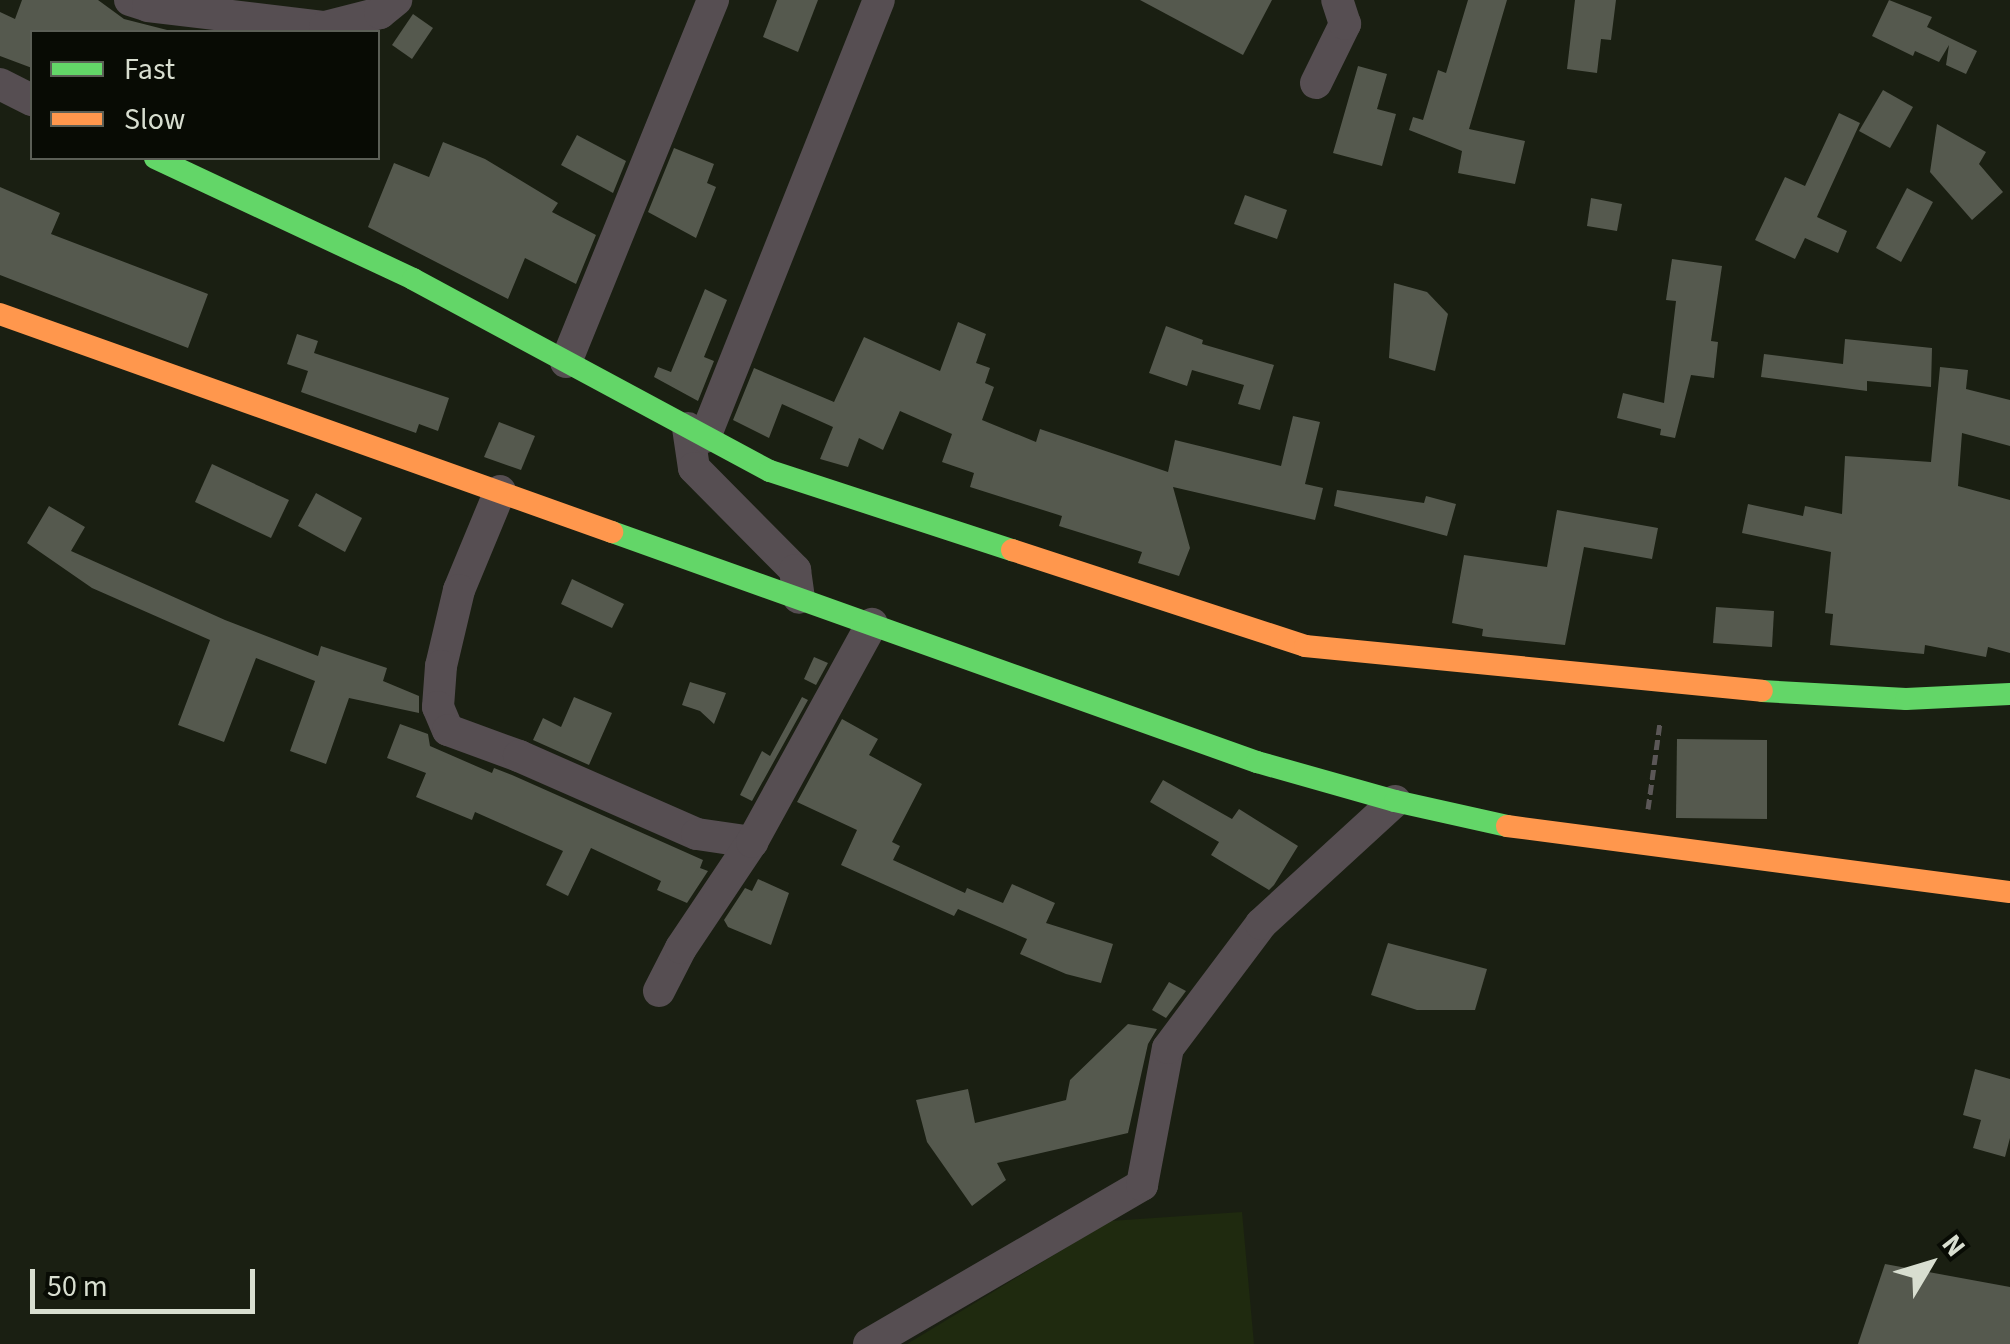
<!DOCTYPE html>
<html>
<head>
<meta charset="utf-8">
<style>
	body { margin:0 }
	#map { position:relative; width:2010px; height:1344px; overflow:hidden; background:#1a1f12; font-family:"Source Sans 3",sans-serif }
	div>[style] { position:absolute }
	[style*='--x'] { left:calc(var(--x)*1px); top:calc(var(--y)*1px); width:calc(var(--w)*1px); rotate:calc(var(--a)*1deg) }
	.built>* { inset:0; background:#1f2a0f }
	.building>* { inset:0; background:#55594e }
	.path>* { height:5px; margin-top:-2.5px; transform-origin:0; background:repeating-linear-gradient(90deg,#5b5757 0 10px,transparent 0 15px) }
	.street>* { height:32px; margin:-16px; padding:0 16px; transform-origin:16px; border-radius:16px; background:#564e52 }
	.fast>* { height:22px; margin:-11px; padding:0 11px; transform-origin:11px; border-radius:11px; background:#63d668 }
	.slow>* { height:22px; margin:-11px; padding:0 11px; transform-origin:11px; border-radius:11px; background:#ff974d }
	span { translate:-50% -50%; white-space:nowrap; text-align:center; line-height:1.15; -webkit-text-stroke:10px #080b04; paint-order:stroke }
	.legend { position:absolute; left:30px; top:30px; width:350px; height:130px; box-sizing:border-box; background:#080b04; border:2px solid #5b5f56; margin:0; padding:12px 18px; list-style:none; font-size:30px; color:#d8ded0 }
	.legend li { display:flex; align-items:center; gap:20px; height:50px }
	.legend b { width:50px; border:2px solid #5b5f56 }
	.north { position:absolute; left:1880px; top:1214px; width:100px; height:100px; -webkit-text-stroke:8px #080b04; paint-order:stroke; rotate:52deg; font-size:28px; font-weight:700; line-height:40px; text-align:center; color:#d8ded0 }
	.north::after { content:''; display:block; margin:auto; width:35px; height:45px; background:#d8ded0; clip-path:polygon(50% 0,100% 100%,50% 72%,0 100%) }
	.scale { position:absolute; left:30px; top:1269px; width:225px; height:45px; box-sizing:border-box; border:5px solid #d8ded0; border-top:0; padding-left:12px; font-size:30px; line-height:35px; white-space:nowrap; color:#d8ded0; -webkit-text-stroke:8px #080b04; paint-order:stroke }
</style>
</head>
<body>
<div id="map">
	<div class="built">
		<div style="clip-path:polygon(1242px 1212px,1254px 1344px,907px 1344px,1110px 1221px)"></div>
	</div>
	<div class="building">
		<div style="clip-path:polygon(22px 0,98px 0,124px 19px,175px 32px,32px 32px,32px 68px,0 56px,0 12px,15px 19px)"></div>
		<div style="clip-path:polygon(777px 0,818px 0,798px 52px,763px 37px)"></div>
		<div style="clip-path:polygon(1140px 0,1272px 0,1243px 55px)"></div>
		<div style="clip-path:polygon(1468px 0,1507px 0,1469px 129px,1525px 141px,1515px 184px,1458px 173px,1462px 151px,1409px 130px,1413px 117px,1423px 120px,1438px 70px,1446px 73px)"></div>
		<div style="clip-path:polygon(1575px 0,1616px 0,1611px 40px,1601px 39px,1597px 73px,1567px 69px)"></div>
		<div style="clip-path:polygon(1889px 0,1932px 17px,1927px 27px,1977px 51px,1966px 74px,1946px 65px,1949px 45px,1939px 62px,1915px 51px,1913px 56px,1872px 36px)"></div>
		<div style="clip-path:polygon(413px 14px,433px 28px,412px 59px,392px 45px)"></div>
		<div style="clip-path:polygon(1358px 66px,1387px 74px,1377px 109px,1396px 114px,1382px 166px,1333px 153px)"></div>
		<div style="clip-path:polygon(1883px 90px,1913px 107px,1890px 148px,1859px 131px)"></div>
		<div style="clip-path:polygon(1839px 113px,1860px 123px,1817px 217px,1847px 231px,1838px 253px,1805px 238px,1795px 259px,1755px 240px,1785px 177px,1805px 186px)"></div>
		<div style="clip-path:polygon(1937px 124px,1986px 152px,1979px 164px,2003px 192px,1972px 220px,1930px 172px)"></div>
		<div style="clip-path:polygon(577px 135px,626px 161px,613px 193px,561px 165px)"></div>
		<div style="clip-path:polygon(443px 142px,485px 159px,558px 203px,552px 212px,596px 235px,576px 284px,525px 258px,508px 299px,368px 227px,394px 163px,429px 177px)"></div>
		<div style="clip-path:polygon(674px 148px,714px 164px,707px 183px,716px 187px,696px 238px,648px 212px)"></div>
		<div style="clip-path:polygon(0 187px,60px 213px,51px 234px,208px 294px,188px 348px,0 275px)"></div>
		<div style="clip-path:polygon(1907px 188px,1933px 202px,1901px 262px,1876px 248px)"></div>
		<div style="clip-path:polygon(1245px 195px,1287px 210px,1277px 239px,1234px 224px)"></div>
		<div style="clip-path:polygon(1591px 198px,1622px 204px,1617px 231px,1587px 226px)"></div>
		<div style="clip-path:polygon(1672px 259px,1722px 266px,1711px 341px,1718px 342px,1714px 378px,1691px 375px,1675px 438px,1660px 435px,1661px 429px,1617px 418px,1623px 393px,1664px 403px,1676px 301px,1666px 300px)"></div>
		<div style="clip-path:polygon(1394px 283px,1427px 292px,1448px 314px,1435px 371px,1389px 358px)"></div>
		<div style="clip-path:polygon(705px 289px,727px 300px,704px 357px,714px 361px,698px 401px,654px 377px,658px 367px,671px 372px)"></div>
		<div style="clip-path:polygon(958px 322px,986px 334px,976px 363px,990px 368px,985px 383px,994px 387px,982px 420px,1036px 442px,1040px 429px,1168px 472px,1175px 440px,1281px 466px,1293px 416px,1320px 422px,1305px 484px,1323px 488px,1315px 520px,1173px 487px,1190px 548px,1179px 576px,1138px 563px,1142px 552px,1059px 526px,1062px 516px,970px 487px,974px 473px,942px 462px,952px 434px,900px 411px,883px 450px,859px 438px,848px 467px,820px 459px,833px 427px,782px 404px,769px 438px,733px 420px,754px 368px,834px 402px,864px 337px,940px 371px)"></div>
		<div style="clip-path:polygon(1166px 326px,1203px 340px,1202px 344px,1274px 365px,1260px 410px,1238px 404px,1244px 385px,1192px 370px,1187px 386px,1149px 373px)"></div>
		<div style="clip-path:polygon(297px 334px,318px 341px,314px 353px,449px 398px,438px 431px,419px 424px,416px 433px,301px 392px,308px 371px,287px 364px)"></div>
		<div style="clip-path:polygon(1845px 339px,1932px 348px,1931px 387px,1867px 381px,1867px 391px,1761px 377px,1764px 354px,1843px 364px)"></div>
		<div style="clip-path:polygon(1940px 367px,1968px 370px,1966px 389px,2010px 400px,2010px 446px,1962px 433px,1958px 486px,2010px 500px,2010px 653px,1988px 647px,1986px 657px,1925px 645px,1924px 654px,1830px 645px,1833px 614px,1825px 613px,1831px 552px,1742px 533px,1748px 504px,1803px 516px,1805px 506px,1842px 514px,1845px 456px,1931px 462px)"></div>
		<div style="clip-path:polygon(499px 422px,535px 436px,521px 470px,484px 457px)"></div>
		<div style="clip-path:polygon(212px 464px,289px 500px,271px 538px,195px 502px)"></div>
		<div style="clip-path:polygon(1337px 490px,1424px 503px,1426px 496px,1456px 504px,1447px 536px,1334px 506px)"></div>
		<div style="clip-path:polygon(316px 493px,362px 518px,345px 552px,298px 526px)"></div>
		<div style="clip-path:polygon(49px 506px,85px 527px,71px 551px,225px 620px,318px 656px,321px 646px,387px 668px,383px 681px,419px 696px,419px 713px,349px 698px,326px 764px,290px 751px,315px 681px,256px 658px,224px 742px,178px 725px,210px 640px,92px 588px,27px 543px)"></div>
		<div style="clip-path:polygon(1557px 510px,1658px 528px,1652px 559px,1584px 547px,1565px 645px,1488px 637px,1482px 636px,1483px 629px,1452px 623px,1464px 555px,1547px 567px)"></div>
		<div style="clip-path:polygon(572px 579px,624px 604px,612px 628px,561px 604px)"></div>
		<div style="clip-path:polygon(1716px 607px,1774px 611px,1772px 647px,1713px 643px)"></div>
		<div style="clip-path:polygon(814px 657px,828px 663px,816px 685px,804px 679px)"></div>
		<div style="clip-path:polygon(690px 682px,726px 693px,714px 724px,700px 711px,682px 705px)"></div>
		<div style="clip-path:polygon(574px 697px,612px 713px,589px 765px,533px 740px,543px 718px,561px 727px)"></div>
		<div style="clip-path:polygon(802px 697px,808px 700px,752px 801px,740px 795px,762px 751px,770px 756px)"></div>
		<div style="clip-path:polygon(842px 719px,878px 739px,869px 755px,922px 784px,892px 842px,900px 846px,893px 860px,965px 893px,967px 888px,1003px 903px,1012px 884px,1055px 903px,1046px 923px,1113px 944px,1101px 983px,1066px 974px,1020px 954px,1027px 939px,958px 909px,954px 916px,841px 865px,857px 830px,797px 802px)"></div>
		<div style="clip-path:polygon(400px 724px,428px 734px,430px 746px,492px 773px,494px 768px,512px 775px,703px 860px,700px 868px,708px 871px,687px 903px,657px 890px,661px 881px,591px 848px,568px 896px,546px 885px,563px 851px,475px 812px,472px 820px,416px 797px,426px 773px,387px 758px)"></div>
		<div style="clip-path:polygon(1677px 739px,1767px 740px,1767px 819px,1676px 818px)"></div>
		<div style="clip-path:polygon(1163px 780px,1232px 819px,1239px 809px,1298px 846px,1274px 885px,1269px 890px,1211px 855px,1219px 842px,1150px 802px)"></div>
		<div style="clip-path:polygon(758px 879px,789px 893px,771px 945px,728px 927px,724px 920px,745px 888px,752px 891px)"></div>
		<div style="clip-path:polygon(1388px 943px,1487px 969px,1475px 1010px,1417px 1010px,1371px 995px)"></div>
		<div style="clip-path:polygon(1169px 982px,1186px 991px,1166px 1018px,1152px 1010px)"></div>
		<div style="clip-path:polygon(1128px 1024px,1157px 1029px,1148px 1044px,1128px 1133px,997px 1163px,1006px 1180px,972px 1206px,927px 1142px,916px 1100px,968px 1089px,975px 1123px,1066px 1100px,1070px 1080px)"></div>
		<div style="clip-path:polygon(1975px 1069px,2010px 1079px,2010px 1138px,2005px 1157px,1973px 1148px,1981px 1120px,1963px 1115px)"></div>
		<div style="clip-path:polygon(1885px 1264px,2010px 1287px,2010px 1344px,1858px 1344px)"></div>
	</div>
	<div class="path">
		<div style="--x:1648;--y:809;--w:88;--a:-82.1"></div>
	</div>
	<div class="street">
		<div style="--x:130;--y:0;--w:19;--a:18"></div>
		<div style="--x:148;--y:6;--w:178;--a:6.8"></div>
		<div style="--x:325;--y:27;--w:57;--a:-14.3"></div>
		<div style="--x:380;--y:13;--w:21;--a:-39"></div>
		<div style="--x:1316;--y:83;--w:66;--a:-63.8"></div>
		<div style="--x:1345;--y:24;--w:25;--a:-108"></div>
		<div style="--x:0;--y:84;--w:36;--a:27"></div>
		<div style="--x:566;--y:362;--w:391;--a:-67.9"></div>
		<div style="--x:688;--y:428;--w:40;--a:81.5"></div>
		<div style="--x:694;--y:468;--w:144;--a:45.3"></div>
		<div style="--x:795;--y:570;--w:28;--a:82"></div>
		<div style="--x:705;--y:437;--w:470;--a:-68.3"></div>
		<div style="--x:500;--y:491;--w:107;--a:112.5"></div>
		<div style="--x:459;--y:590;--w:78;--a:103.3"></div>
		<div style="--x:441;--y:666;--w:41;--a:94.2"></div>
		<div style="--x:438;--y:707;--w:25;--a:67"></div>
		<div style="--x:448;--y:730;--w:76;--a:20.1"></div>
		<div style="--x:519;--y:756;--w:194;--a:23.7"></div>
		<div style="--x:697;--y:834;--w:56;--a:8.3"></div>
		<div style="--x:659;--y:991;--w:48;--a:-62.9"></div>
		<div style="--x:681;--y:948;--w:128;--a:-56.2"></div>
		<div style="--x:752;--y:842;--w:249;--a:-61.2"></div>
		<div style="--x:869;--y:1344;--w:316;--a:-30.2"></div>
		<div style="--x:1142;--y:1185;--w:139;--a:-79.3"></div>
		<div style="--x:1168;--y:1048;--w:155;--a:-53.1"></div>
		<div style="--x:1261;--y:924;--w:182;--a:-42.5"></div>
	</div>
	<div class="fast">
		<div style="--x:155;--y:158;--w:285;--a:25.1"></div>
		<div style="--x:413;--y:279;--w:405;--a:28.3"></div>
		<div style="--x:770;--y:471;--w:255;--a:18.1"></div>
		<div style="--x:612;--y:532;--w:685;--a:19.63"></div>
		<div style="--x:1257;--y:762;--w:143;--a:15.8"></div>
		<div style="--x:1395;--y:801;--w:115;--a:12.6"></div>
		<div style="--x:1762;--y:691;--w:144;--a:3.2"></div>
		<div style="--x:1906;--y:699;--w:104;--a:-2.8"></div>
	</div>
	<div class="slow">
		<div style="--x:0;--y:314;--w:650;--a:19.61"></div>
		<div style="--x:1012;--y:550;--w:308;--a:18.1"></div>
		<div style="--x:1305;--y:646;--w:459;--a:5.6"></div>
		<div style="--x:1507;--y:826;--w:507;--a:7.48"></div>
	</div>
	<ul class="legend">
	<li><b style="height:12px;background:#63d668"></b>Fast</li>
	<li><b style="height:12px;background:#ff974d"></b>Slow</li>
	</ul>
	<div class="north">N</div>
	<div class="scale">50 m</div>
</div>
</body>
</html>
